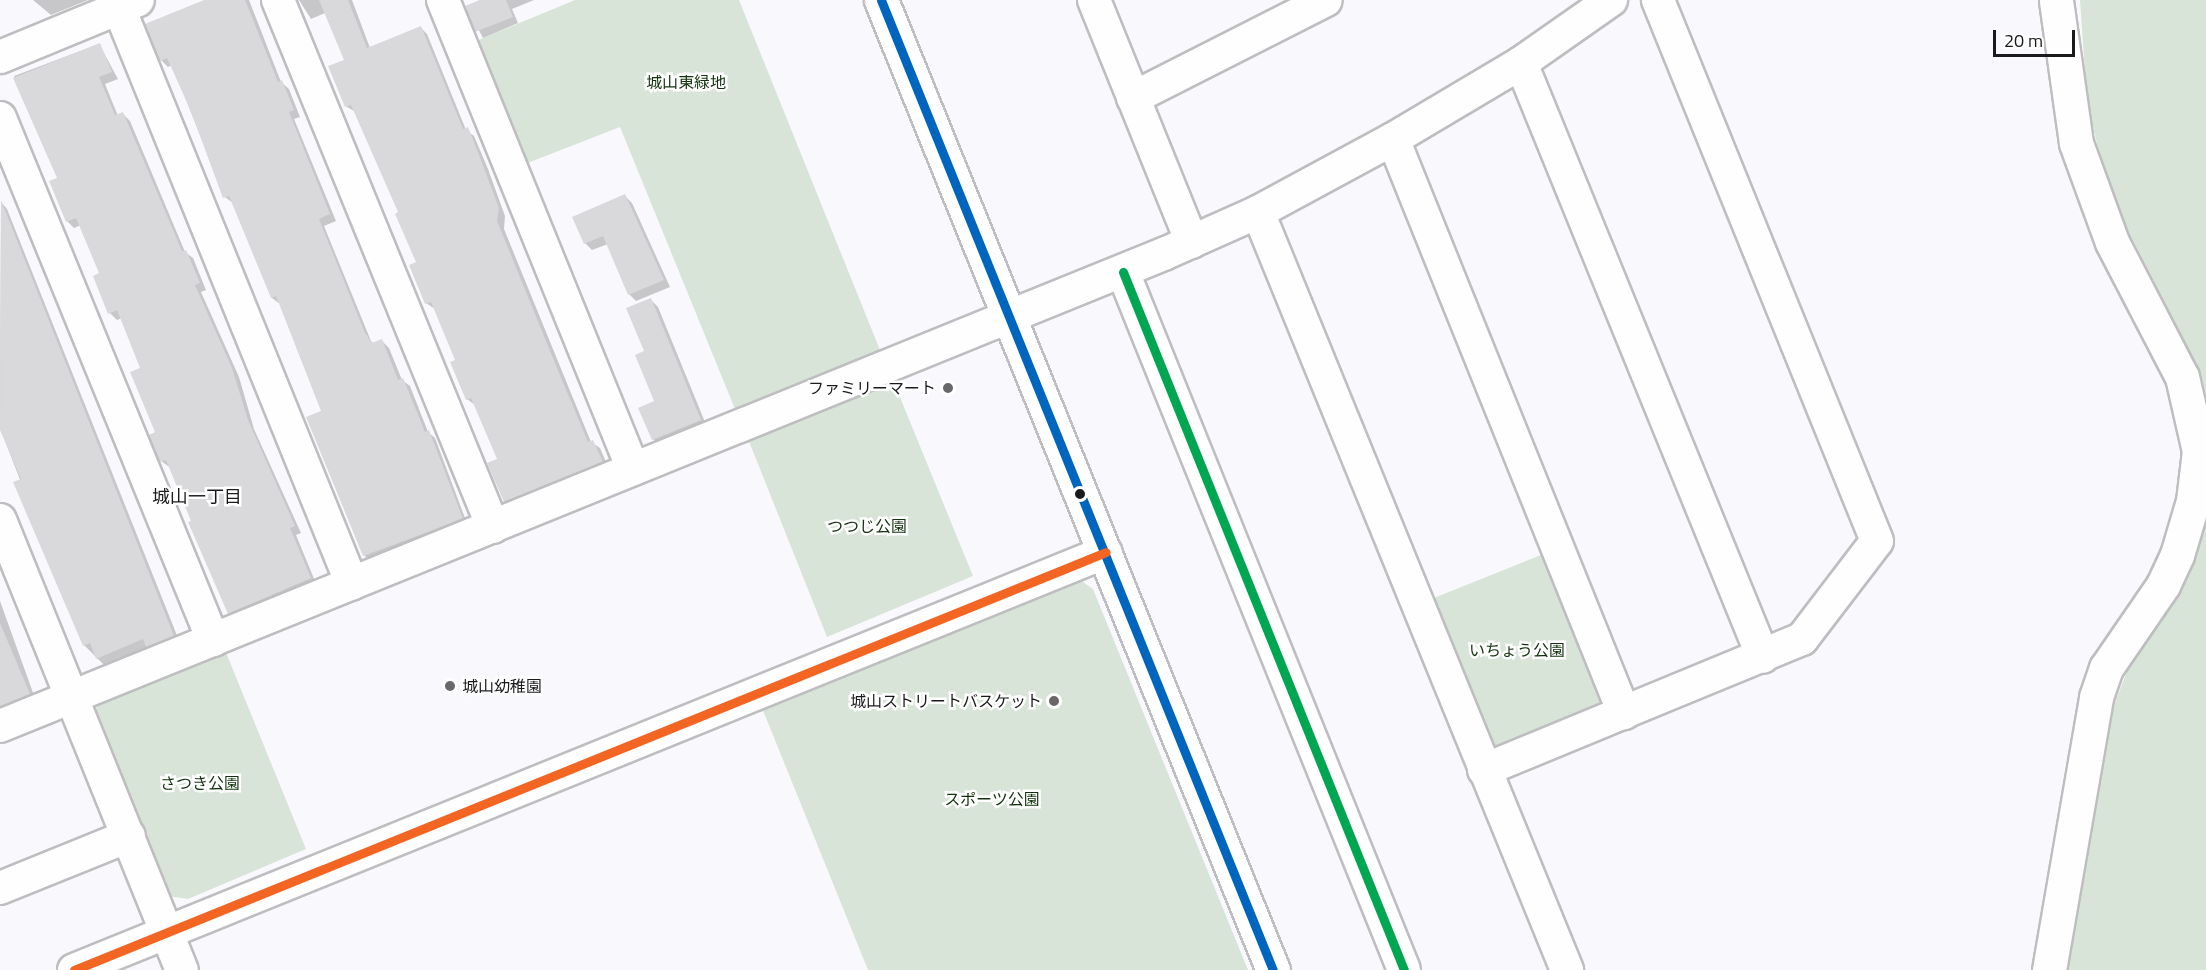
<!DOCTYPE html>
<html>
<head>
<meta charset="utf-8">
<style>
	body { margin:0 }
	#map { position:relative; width:2206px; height:970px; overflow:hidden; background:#f9f9fd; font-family:"Titillium Web","Noto Sans JP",sans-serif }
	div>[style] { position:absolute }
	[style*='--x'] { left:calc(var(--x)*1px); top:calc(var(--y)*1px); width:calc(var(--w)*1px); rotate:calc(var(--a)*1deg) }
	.green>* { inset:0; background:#d9e4d9 }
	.shadow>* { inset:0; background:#0003 }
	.building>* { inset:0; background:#d9d9dc }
	.roads { filter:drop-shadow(2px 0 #bebec1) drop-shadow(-2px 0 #bebec1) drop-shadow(0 2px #bebec1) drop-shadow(0 -2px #bebec1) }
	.street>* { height:32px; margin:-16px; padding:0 16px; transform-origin:16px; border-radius:16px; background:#fefeff }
	.secondary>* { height:33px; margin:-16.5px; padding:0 16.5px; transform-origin:16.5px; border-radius:16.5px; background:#fefeff }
	.bus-1>* { height:9px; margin:-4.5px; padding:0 4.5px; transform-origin:4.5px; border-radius:4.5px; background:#0065bd }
	.bus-2>* { height:9px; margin:-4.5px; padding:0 4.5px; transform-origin:4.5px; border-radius:4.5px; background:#00a651 }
	.bus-3>* { height:9px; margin:-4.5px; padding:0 4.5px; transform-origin:4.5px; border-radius:4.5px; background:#f26522 }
	.dots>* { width:16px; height:16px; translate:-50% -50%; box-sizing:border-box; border:3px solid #fff; border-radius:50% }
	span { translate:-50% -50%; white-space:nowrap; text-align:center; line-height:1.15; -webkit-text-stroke:5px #fff; paint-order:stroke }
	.park-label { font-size:16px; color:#12320d }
	.poi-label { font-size:16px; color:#1a1a1d }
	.right { translate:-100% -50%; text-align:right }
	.left { translate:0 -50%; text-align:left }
	.neighbourhood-label { font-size:18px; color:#1a1a1d }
	.scale { position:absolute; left:1993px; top:30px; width:82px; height:27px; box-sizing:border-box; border:3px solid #1a1a1d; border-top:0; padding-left:8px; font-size:18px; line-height:21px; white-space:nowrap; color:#1a1a1d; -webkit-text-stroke:4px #fff; paint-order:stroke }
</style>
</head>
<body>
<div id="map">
	<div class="green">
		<div style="clip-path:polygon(575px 0,739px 0,882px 355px,737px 414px,620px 127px,525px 164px,476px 41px)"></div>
		<div style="clip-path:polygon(2080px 0,2206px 0,2206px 394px,2200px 371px,2108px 191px,2087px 101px)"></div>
		<div style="clip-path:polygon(893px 380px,973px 576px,827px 637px,748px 439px)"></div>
		<div style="clip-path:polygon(2206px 519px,2206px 970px,2064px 970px,2111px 713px,2136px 648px,2178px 588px)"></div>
		<div style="clip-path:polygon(1546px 553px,1605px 699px,1602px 705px,1496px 750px,1429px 600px)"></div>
		<div style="clip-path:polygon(1077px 578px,1093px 589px,1248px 970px,868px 970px,762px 708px)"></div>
		<div style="clip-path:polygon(225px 650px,306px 849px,188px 899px,168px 896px,95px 716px,97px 705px)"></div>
	</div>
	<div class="shadow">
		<div style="clip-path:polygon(33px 0,88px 0,51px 15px)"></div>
		<div style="clip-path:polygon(207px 0,249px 0,281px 82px,289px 89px,300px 117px,294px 119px,336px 221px,324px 226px,371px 341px,374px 344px,382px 341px,389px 348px,402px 380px,410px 386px,428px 432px,435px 438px,468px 526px,371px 562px,364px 555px,323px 412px,280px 304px,272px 298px,233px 203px,225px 197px,172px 65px,168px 67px,161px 60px)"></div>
		<div style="clip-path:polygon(299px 0,352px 0,370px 48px,421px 28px,427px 34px,466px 130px,474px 136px,488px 169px,505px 216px,504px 229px,564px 376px,591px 442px,600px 448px,609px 469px,512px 508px,505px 501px,499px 460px,475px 405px,467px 399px,457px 361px,435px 309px,426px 303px,418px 263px,400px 213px,356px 112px,347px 107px,330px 67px,346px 61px,325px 13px,311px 19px)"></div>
		<div style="clip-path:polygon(480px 0,534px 0,512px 9px,518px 23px,483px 38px,467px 7px)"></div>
		<div style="clip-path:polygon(99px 44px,118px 79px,105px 84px,118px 116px,123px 114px,130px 121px,185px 252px,193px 258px,206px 290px,201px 292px,239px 377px,254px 429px,301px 533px,296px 535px,317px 586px,236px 621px,229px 613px,171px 468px,161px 461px,142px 369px,122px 318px,117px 320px,110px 313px,101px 274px,81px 225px,74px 228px,67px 221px,59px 179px,14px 76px)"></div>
		<div style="clip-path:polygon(625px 196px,632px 203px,670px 287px,636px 301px,629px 294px,608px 244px,592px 250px,585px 243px)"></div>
		<div style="clip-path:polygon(1px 202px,7px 209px,180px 643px,154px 653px,147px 647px,104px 665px,84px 645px,0 428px)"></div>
		<div style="clip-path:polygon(651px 300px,658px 307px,707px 427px,660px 446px,653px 439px,656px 402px,646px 352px)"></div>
		<div style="clip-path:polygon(0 601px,36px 701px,0 716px)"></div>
	</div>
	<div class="building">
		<div style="clip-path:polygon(204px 0,245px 0,278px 82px,282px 80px,294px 110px,289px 112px,330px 214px,319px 219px,365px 333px,372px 343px,382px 339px,398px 380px,403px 378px,425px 432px,429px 430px,463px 519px,363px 556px,306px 417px,321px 411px,276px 296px,271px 298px,229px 196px,223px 198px,190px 109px,167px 58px,160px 61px,145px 24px)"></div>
		<div style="clip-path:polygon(319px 0,348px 0,367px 48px,421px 26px,463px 129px,468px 127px,481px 160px,499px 208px,497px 221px,557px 368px,588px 442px,593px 440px,603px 462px,504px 502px,487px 463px,497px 459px,471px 398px,466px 400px,450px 362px,455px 360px,431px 302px,425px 304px,409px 265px,416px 262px,395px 214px,398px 212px,351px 105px,345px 107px,328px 66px,344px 60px)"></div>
		<div style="clip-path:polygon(480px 0,506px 0,513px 17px,475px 32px,465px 6px)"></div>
		<div style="clip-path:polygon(100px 43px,112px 72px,99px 77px,115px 115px,123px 112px,182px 251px,186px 250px,200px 283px,195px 285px,232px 368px,248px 420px,295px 526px,290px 528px,311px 578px,228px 614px,188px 522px,191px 521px,166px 460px,160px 462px,149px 435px,155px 432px,130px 372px,140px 368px,117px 310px,108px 314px,93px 276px,99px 273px,76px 218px,66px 222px,49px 181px,57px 178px,13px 78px)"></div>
		<div style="clip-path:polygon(625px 194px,664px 280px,628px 295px,603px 236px,584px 244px,572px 217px)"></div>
		<div style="clip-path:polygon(1px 200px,174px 636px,146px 647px,143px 639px,96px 659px,90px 643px,83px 646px,13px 482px,21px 479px,0 430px)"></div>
		<div style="clip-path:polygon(651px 298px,701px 420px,652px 440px,638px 408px,654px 401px,635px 355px,644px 351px,626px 308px)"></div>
		<div style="clip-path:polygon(0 623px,30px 694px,0 707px)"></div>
	</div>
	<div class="roads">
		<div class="street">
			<div style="--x:278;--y:0;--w:569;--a:67.81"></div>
			<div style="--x:443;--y:0;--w:506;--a:67.95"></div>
			<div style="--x:1094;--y:0;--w:261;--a:68"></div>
			<div style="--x:119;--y:8;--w:621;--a:67.98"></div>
			<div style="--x:0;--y:57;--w:149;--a:-22.4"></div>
			<div style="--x:1521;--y:63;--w:641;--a:67.83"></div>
			<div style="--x:1133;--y:98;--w:216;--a:-26.9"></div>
			<div style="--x:0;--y:118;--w:564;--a:67.8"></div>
			<div style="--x:1393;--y:139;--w:619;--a:68.08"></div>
			<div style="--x:1258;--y:212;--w:819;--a:67.82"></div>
			<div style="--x:1123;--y:272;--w:752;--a:68.07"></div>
			<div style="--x:0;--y:520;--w:485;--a:68"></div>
			<div style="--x:0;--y:726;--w:1258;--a:-22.08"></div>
			<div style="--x:1166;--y:253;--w:101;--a:-24"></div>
			<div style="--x:1258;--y:212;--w:153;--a:-28.4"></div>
			<div style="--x:1393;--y:139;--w:149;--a:-30.7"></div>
			<div style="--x:1521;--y:63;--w:110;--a:-35"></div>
			<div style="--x:1484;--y:770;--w:344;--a:-22.4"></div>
			<div style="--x:1802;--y:639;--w:123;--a:-52.6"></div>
			<div style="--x:1877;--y:541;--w:584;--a:-112.04"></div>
			<div style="--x:0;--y:888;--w:139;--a:-22"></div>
			<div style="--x:74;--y:970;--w:1113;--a:-22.05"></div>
		</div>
		<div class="secondary">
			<div style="--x:881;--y:0;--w:1046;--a:68"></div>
			<div style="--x:2049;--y:970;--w:277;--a:-80.2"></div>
			<div style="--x:2096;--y:697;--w:31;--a:-71"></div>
			<div style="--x:2106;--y:668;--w:101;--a:-55.5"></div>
			<div style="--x:2163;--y:585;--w:33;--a:-65"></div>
			<div style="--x:2177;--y:555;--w:56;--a:-73.5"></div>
			<div style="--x:2193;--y:501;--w:50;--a:-83.2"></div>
			<div style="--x:2199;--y:451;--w:76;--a:-102.9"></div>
			<div style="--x:2182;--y:377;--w:152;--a:-117.4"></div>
			<div style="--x:2112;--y:242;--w:105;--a:-110"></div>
			<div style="--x:2076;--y:143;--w:144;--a:-98"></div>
		</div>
	</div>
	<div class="bus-1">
		<div style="--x:881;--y:0;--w:1046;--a:68"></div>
	</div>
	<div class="bus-2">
		<div style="--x:1123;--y:272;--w:752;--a:68.07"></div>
	</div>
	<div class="bus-3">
		<div style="--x:74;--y:970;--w:1113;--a:-22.05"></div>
	</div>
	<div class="dots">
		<div style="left:948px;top:388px;background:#68686b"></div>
		<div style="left:1080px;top:494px;background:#1a1a1d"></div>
		<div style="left:450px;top:686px;background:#68686b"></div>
		<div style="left:1054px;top:701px;background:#68686b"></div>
	</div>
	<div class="park-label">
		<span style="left:686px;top:82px">城山東緑地</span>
		<span style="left:867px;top:526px">つつじ公園</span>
		<span style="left:1517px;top:650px">いちょう公園</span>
		<span style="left:200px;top:783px">さつき公園</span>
		<span style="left:992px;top:799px">スポーツ公園</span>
	</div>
	<div class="poi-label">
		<span class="right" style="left:936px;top:388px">ファミリーマート</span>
		<span class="left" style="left:462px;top:686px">城山幼稚園</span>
		<span class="right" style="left:1042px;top:701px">城山ストリートバスケット</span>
	</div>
	<div class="neighbourhood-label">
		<span style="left:197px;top:497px">城山一丁目</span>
	</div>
	<div class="scale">20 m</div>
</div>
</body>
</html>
